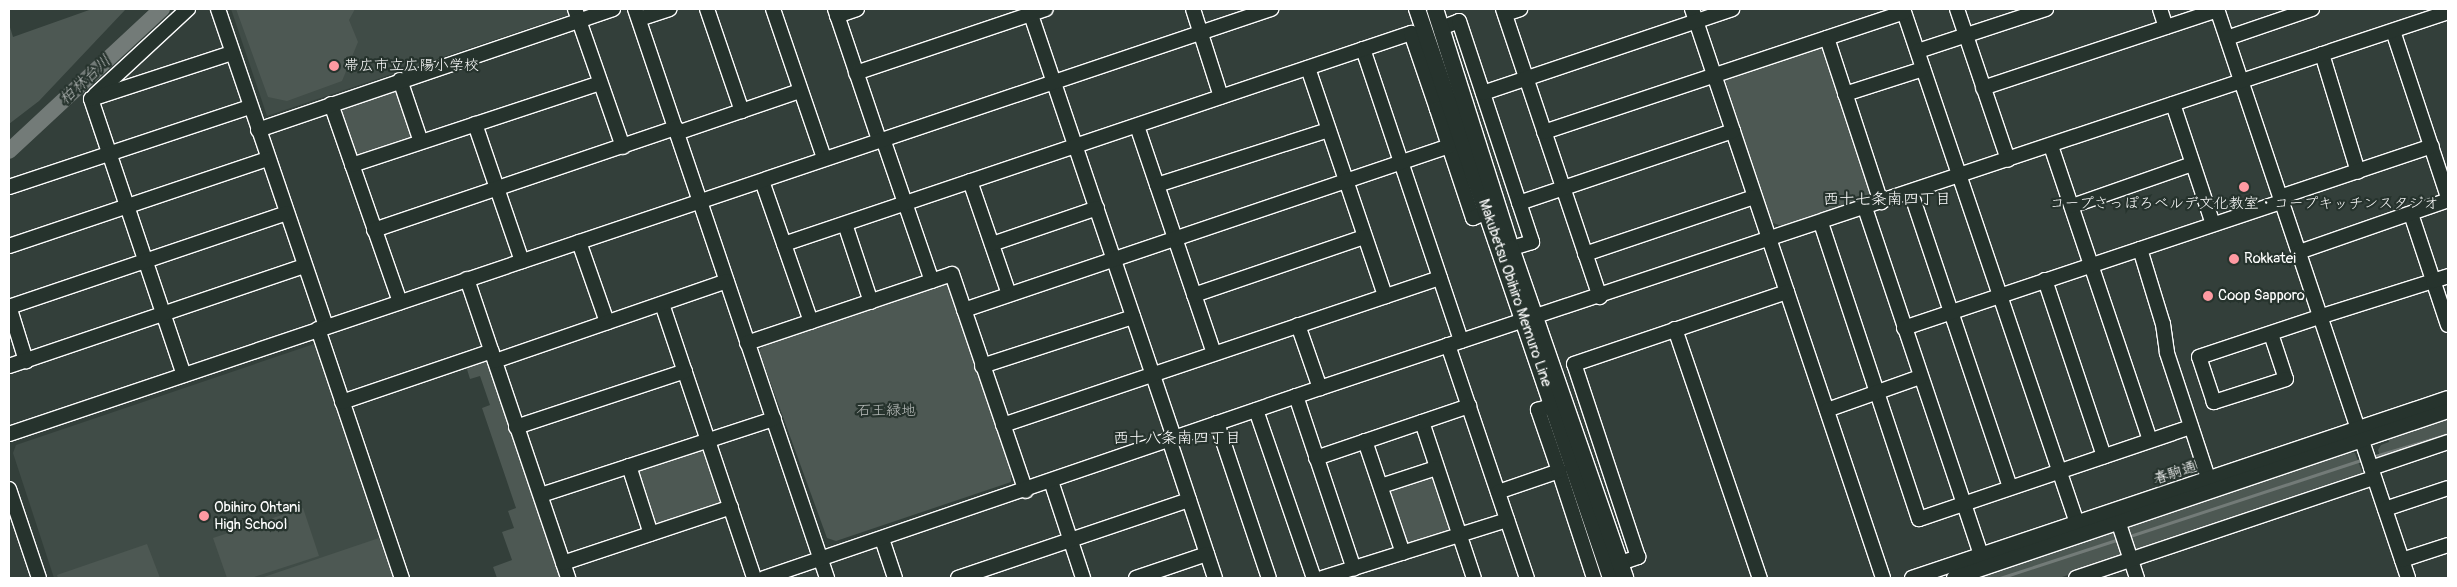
<!DOCTYPE html>
<html>
<head>
<meta charset="utf-8">
<style>
	body { margin:0 }
	#map { position:relative; width:2457px; height:587px; overflow:hidden; background:#333f3a; font-family:Pangolin,"Klee One",sans-serif }
	div>[style] { position:absolute }
	[style*='--x'] { left:calc(var(--x)*1px); top:calc(var(--y)*1px); width:calc(var(--w)*1px); rotate:calc(var(--a)*1deg) }
	.built>* { inset:0; background:#404c47 }
	.green>* { inset:0; background:#4d5853 }
	.stream>* { height:2.5px; margin:-1.25px; padding:0 1.25px; transform-origin:1.25px; border-radius:1.25px; background:#737b78 }
	.river>* { height:16px; margin:-8px; padding:0 8px; transform-origin:8px; border-radius:8px; background:#737b78 }
	.roads { filter:drop-shadow(1px 0 #fff) drop-shadow(-1px 0 #fff) drop-shadow(0 1px #fff) drop-shadow(0 -1px #fff) }
	.minor>* { height:14px; margin:-7px; padding:0 7px; transform-origin:7px; border-radius:7px; background:#26332d }
	.major>* { height:16px; margin:-8px; padding:0 8px; transform-origin:8px; border-radius:8px; background:#26332d }
	.dots>* { width:14px; height:14px; translate:-50% -50%; box-sizing:border-box; border:2px solid #26332d; border-radius:50% }
	span { translate:-50% -50%; white-space:nowrap; text-align:center; line-height:1.15; -webkit-text-stroke:4.5px #26332d; paint-order:stroke }
	.poi-label { font-size:15px; color:#fff }
	.left { translate:0 -50%; text-align:left }
	.street-label { font-size:15px; color:#fff }
	.park-label { font-size:15px; color:#b8bcba }
	.water-label { font-size:16px; color:#b9bdbc; font-style:italic }
	.neighbourhood-label { font-size:16px; color:#fff }
	.frame { position:absolute; inset:0; border:10px solid #fff; pointer-events:none }
</style>
</head>
<body>
<div id="map">
	<div class="built">
		<div style="clip-path:polygon(231px 9px,566px 9px,568px 15px,267px 116px)"></div>
		<div style="clip-path:polygon(317px 343px,397px 578px,54px 578px,13px 453px,16px 445px)"></div>
	</div>
	<div class="green">
		<div style="clip-path:polygon(92px 9px,125px 10px,39px 101px,9px 124px,9px 24px,13px 37px)"></div>
		<div style="clip-path:polygon(236px 9px,355px 9px,349px 20px,358px 42px,342px 81px,287px 101px,268px 97px)"></div>
		<div style="clip-path:polygon(1823px 45px,1871px 189px,1869px 198px,1784px 227px,1771px 222px,1724px 77px)"></div>
		<div style="clip-path:polygon(389px 90px,398px 93px,411px 133px,409px 142px,364px 157px,355px 154px,341px 114px,344px 106px)"></div>
		<div style="clip-path:polygon(941px 282px,951px 285px,1011px 474px,1011px 482px,836px 541px,827px 538px,759px 351px,766px 342px)"></div>
		<div style="clip-path:polygon(489px 359px,563px 578px,497px 578px,493px 567px,512px 560px,502px 532px,514px 528px,508px 511px,516px 508px,482px 408px,490px 405px,480px 376px,470px 379px,466px 366px)"></div>
		<div style="clip-path:polygon(2448px 417px,2448px 437px,2381px 460px,2378px 450px,2381px 445px,2389px 442px,2388px 437px)"></div>
		<div style="clip-path:polygon(700px 447px,706px 449px,724px 500px,721px 506px,658px 528px,652px 525px,634px 470px)"></div>
		<div style="clip-path:polygon(2350px 452px,2355px 453px,2363px 474px,2361px 478px,2059px 578px,1971px 578px)"></div>
		<div style="clip-path:polygon(1427px 476px,1435px 478px,1452px 528px,1450px 533px,1413px 545px,1405px 541px,1389px 496px,1393px 488px)"></div>
		<div style="clip-path:polygon(303px 508px,319px 556px,251px 578px,227px 578px,213px 538px)"></div>
		<div style="clip-path:polygon(379px 538px,393px 578px,261px 578px)"></div>
		<div style="clip-path:polygon(147px 544px,160px 578px,58px 578px,57px 575px)"></div>
	</div>
	<div class="stream">
		<div style="--x:2372;--y:457;--w:79;--a:-16.8"></div>
		<div style="--x:2127;--y:537;--w:250;--a:-18.2"></div>
		<div style="--x:2000;--y:578;--w:125;--a:-18.1"></div>
	</div>
	<div class="river">
		<div style="--x:9;--y:151;--w:209;--a:-42.9"></div>
	</div>
	<div class="roads">
		<div class="minor">
			<div style="--x:218;--y:9;--w:335;--a:71.2"></div>
			<div style="--x:575;--y:9;--w:146;--a:70.8"></div>
			<div style="--x:635;--y:9;--w:601;--a:71.35"></div>
			<div style="--x:707;--y:9;--w:108;--a:71.1"></div>
			<div style="--x:773;--y:9;--w:157;--a:71.1"></div>
			<div style="--x:835;--y:9;--w:138;--a:71.4"></div>
			<div style="--x:1029;--y:9;--w:453;--a:71.3"></div>
			<div style="--x:1193;--y:9;--w:92;--a:72.3"></div>
			<div style="--x:1503;--y:9;--w:304;--a:71.4"></div>
			<div style="--x:1692;--y:9;--w:600;--a:71.44"></div>
			<div style="--x:1903;--y:9;--w:555;--a:71.3"></div>
			<div style="--x:1957;--y:9;--w:159;--a:71.3"></div>
			<div style="--x:2160;--y:9;--w:19;--a:72"></div>
			<div style="--x:2217;--y:9;--w:600;--a:71.44"></div>
			<div style="--x:1505;--y:14;--w:16;--a:-18"></div>
			<div style="--x:837;--y:16;--w:21;--a:-19"></div>
			<div style="--x:639;--y:19;--w:32;--a:-18"></div>
			<div style="--x:1441;--y:28;--w:19;--a:-21"></div>
			<div style="--x:1459;--y:21;--w:233;--a:71.7"></div>
			<div style="--x:1532;--y:242;--w:30;--a:163"></div>
			<div style="--x:2393;--y:31;--w:175;--a:71.7"></div>
			<div style="--x:1827;--y:38;--w:173;--a:71.8"></div>
			<div style="--x:2227;--y:38;--w:90;--a:-18.8"></div>
			<div style="--x:1363;--y:49;--w:308;--a:71.4"></div>
			<div style="--x:1918;--y:51;--w:135;--a:-18.2"></div>
			<div style="--x:2322;--y:54;--w:123;--a:73"></div>
			<div style="--x:1308;--y:68;--w:241;--a:71.3"></div>
			<div style="--x:856;--y:73;--w:200;--a:-18.6"></div>
			<div style="--x:400;--y:80;--w:65;--a:71.3"></div>
			<div style="--x:1983;--y:88;--w:247;--a:-18.4"></div>
			<div style="--x:1483;--y:93;--w:263;--a:-18.6"></div>
			<div style="--x:1845;--y:94;--w:82;--a:-17.8"></div>
			<div style="--x:95;--y:95;--w:127;--a:-42.8"></div>
			<div style="--x:91;--y:99;--w:291;--a:71.4"></div>
			<div style="--x:91;--y:99;--w:148;--a:-18.1"></div>
			<div style="--x:331;--y:104;--w:210;--a:70.8"></div>
			<div style="--x:2173;--y:104;--w:126;--a:71.6"></div>
			<div style="--x:475;--y:124;--w:145;--a:71.1"></div>
			<div style="--x:1137;--y:126;--w:240;--a:71.3"></div>
			<div style="--x:258;--y:130;--w:375;--a:-18.8"></div>
			<div style="--x:1544;--y:132;--w:379;--a:-18.4"></div>
			<div style="--x:677;--y:133;--w:130;--a:-18.9"></div>
			<div style="--x:883;--y:139;--w:150;--a:71"></div>
			<div style="--x:1449;--y:146;--w:76;--a:71.6"></div>
			<div style="--x:1473;--y:218;--w:15;--a:-23"></div>
			<div style="--x:2051;--y:146;--w:310;--a:71.4"></div>
			<div style="--x:352;--y:165;--w:261;--a:-18.3"></div>
			<div style="--x:762;--y:181;--w:149;--a:70.8"></div>
			<div style="--x:970;--y:181;--w:120;--a:71"></div>
			<div style="--x:1157;--y:185;--w:180;--a:-17.8"></div>
			<div style="--x:9;--y:187;--w:254;--a:-18.4"></div>
			<div style="--x:1911;--y:193;--w:310;--a:71.4"></div>
			<div style="--x:2280;--y:197;--w:160;--a:-18.5"></div>
			<div style="--x:1519;--y:203;--w:226;--a:-18.6"></div>
			<div style="--x:2072;--y:206;--w:127;--a:-19.3"></div>
			<div style="--x:1865;--y:208;--w:374;--a:71.5"></div>
			<div style="--x:2411;--y:214;--w:117;--a:71.6"></div>
			<div style="--x:1821;--y:223;--w:312;--a:71.7"></div>
			<div style="--x:1919;--y:519;--w:287;--a:-18.7"></div>
			<div style="--x:845;--y:224;--w:82;--a:71.6"></div>
			<div style="--x:374;--y:230;--w:319;--a:-18.7"></div>
			<div style="--x:579;--y:242;--w:85;--a:70.7"></div>
			<div style="--x:784;--y:244;--w:662;--a:-18.6"></div>
			<div style="--x:1411;--y:33;--w:80;--a:71.1"></div>
			<div style="--x:1437;--y:109;--w:22;--a:-16"></div>
			<div style="--x:992;--y:244;--w:111;--a:-18.9"></div>
			<div style="--x:9;--y:246;--w:273;--a:-18.6"></div>
			<div style="--x:2140;--y:249;--w:78;--a:73"></div>
			<div style="--x:2163;--y:324;--w:29;--a:82"></div>
			<div style="--x:2167;--y:353;--w:141;--a:71.8"></div>
			<div style="--x:2299;--y:252;--w:158;--a:-19.2"></div>
			<div style="--x:1585;--y:254;--w:178;--a:-18.6"></div>
			<div style="--x:467;--y:279;--w:316;--a:71.3"></div>
			<div style="--x:2045;--y:280;--w:186;--a:71.5"></div>
			<div style="--x:1194;--y:295;--w:180;--a:-18.8"></div>
			<div style="--x:662;--y:304;--w:289;--a:71.4"></div>
			<div style="--x:9;--y:306;--w:58;--a:72.8"></div>
			<div style="--x:9;--y:307;--w:293;--a:-18.7"></div>
			<div style="--x:964;--y:310;--w:512;--a:-18.68"></div>
			<div style="--x:1449;--y:146;--w:39;--a:-108"></div>
			<div style="--x:1298;--y:325;--w:67;--a:70.8"></div>
			<div style="--x:1904;--y:328;--w:397;--a:-18.5"></div>
			<div style="--x:318;--y:329;--w:263;--a:71.4"></div>
			<div style="--x:1675;--y:329;--w:263;--a:71.2"></div>
			<div style="--x:2271;--y:334;--w:47;--a:71.6"></div>
			<div style="--x:2286;--y:379;--w:76;--a:162.3"></div>
			<div style="--x:2214;--y:402;--w:47;--a:-108.4"></div>
			<div style="--x:2199;--y:357;--w:126;--a:-18.4"></div>
			<div style="--x:2319;--y:317;--w:120;--a:-17.5"></div>
			<div style="--x:2433;--y:281;--w:16;--a:-18"></div>
			<div style="--x:747;--y:343;--w:216;--a:-18.6"></div>
			<div style="--x:952;--y:274;--w:229;--a:71.2"></div>
			<div style="--x:1448;--y:345;--w:246;--a:71.3"></div>
			<div style="--x:495;--y:361;--w:245;--a:-19"></div>
			<div style="--x:9;--y:366;--w:312;--a:-18.7"></div>
			<div style="--x:982;--y:366;--w:159;--a:-18"></div>
			<div style="--x:1296;--y:396;--w:182;--a:71.5"></div>
			<div style="--x:342;--y:402;--w:158;--a:-18.8"></div>
			<div style="--x:1256;--y:410;--w:178;--a:71"></div>
			<div style="--x:1827;--y:410;--w:99;--a:-19.5"></div>
			<div style="--x:1422;--y:422;--w:164;--a:71.6"></div>
			<div style="--x:1217;--y:423;--w:163;--a:71.5"></div>
			<div style="--x:1003;--y:425;--w:461;--a:-18.6"></div>
			<div style="--x:516;--y:427;--w:178;--a:-18.3"></div>
			<div style="--x:9;--y:434;--w:1332;--a:-18.61"></div>
			<div style="--x:1169;--y:439;--w:146;--a:71.7"></div>
			<div style="--x:1365;--y:441;--w:118;--a:71.3"></div>
			<div style="--x:1316;--y:458;--w:162;--a:-18.8"></div>
			<div style="--x:629;--y:466;--w:71;--a:72.1"></div>
			<div style="--x:2371;--y:468;--w:81;--a:-18.7"></div>
			<div style="--x:1559;--y:471;--w:113;--a:71.9"></div>
			<div style="--x:1051;--y:481;--w:102;--a:71.7"></div>
			<div style="--x:1381;--y:486;--w:58;--a:-18.1"></div>
			<div style="--x:9;--y:489;--w:94;--a:71.4"></div>
			<div style="--x:1498;--y:492;--w:65;--a:-19"></div>
			<div style="--x:1559;--y:471;--w:65;--a:-109"></div>
			<div style="--x:1538;--y:410;--w:24;--a:-19"></div>
			<div style="--x:541;--y:495;--w:245;--a:-18.1"></div>
			<div style="--x:2385;--y:509;--w:66;--a:-18.4"></div>
			<div style="--x:2116;--y:515;--w:66;--a:71.6"></div>
			<div style="--x:882;--y:539;--w:41;--a:71.6"></div>
			<div style="--x:2402;--y:560;--w:48;--a:-18.1"></div>
			<div style="--x:563;--y:563;--w:177;--a:-18.4"></div>
			<div style="--x:1612;--y:566;--w:28;--a:-19"></div>
			<div style="--x:1638;--y:557;--w:203;--a:-108.3"></div>
			<div style="--x:1574;--y:364;--w:225;--a:-18.7"></div>
			<div style="--x:764;--y:578;--w:588;--a:-18.87"></div>
			<div style="--x:1320;--y:388;--w:1189;--a:-18.43"></div>
			<div style="--x:958;--y:578;--w:244;--a:-18.7"></div>
			<div style="--x:1136;--y:578;--w:75;--a:-18.7"></div>
			<div style="--x:1322;--y:578;--w:194;--a:-17.4"></div>
			<div style="--x:1912;--y:578;--w:565;--a:-18.56"></div>
			<div style="--x:1954;--y:578;--w:521;--a:-18.68"></div>
			<div style="--x:2076;--y:578;--w:314;--a:-18.6"></div>
		</div>
		<div class="major">
			<div style="--x:1417;--y:9;--w:601;--a:71.17"></div>
			<div style="--x:1435;--y:9;--w:251;--a:72.4"></div>
			<div style="--x:1511;--y:248;--w:349;--a:70.9"></div>
		</div>
	</div>
	<div class="dots">
		<div style="left:334px;top:66px;background:#ff9aa2"></div>
		<div style="left:2244px;top:187px;background:#ff9aa2"></div>
		<div style="left:2234px;top:259px;background:#ff9aa2"></div>
		<div style="left:2208px;top:296px;background:#ff9aa2"></div>
		<div style="left:204px;top:516px;background:#ff9aa2"></div>
	</div>
	<div class="poi-label">
		<span class="left" style="left:344px;top:66px">帯広市立広陽小学校</span>
		<span style="left:2244px;top:204px">コープさっぽろベルデ文化教室・コープキッチンスタジオ</span>
		<span class="left" style="left:2244px;top:259px">Rokkatei</span>
		<span class="left" style="left:2218px;top:296px">Coop Sapporo</span>
		<span class="left" style="left:214px;top:516px">Obihiro Ohtani<br>High School</span>
	</div>
	<div class="street-label">
		<span style="left:1515px;top:293px;rotate:71deg">Makubetsu Obihiro Memuro Line</span>
		<span style="left:2175px;top:473px;rotate:-18deg">春駒通</span>
	</div>
	<div class="park-label">
		<span style="left:886px;top:411px">石王緑地</span>
	</div>
	<div class="water-label">
		<span style="left:85px;top:80px;rotate:-43deg">柏林台川</span>
	</div>
	<div class="neighbourhood-label">
		<span style="left:1887px;top:199px">西十七条南四丁目</span>
		<span style="left:1177px;top:438px">西十八条南四丁目</span>
	</div>
	<div class="frame"></div>
</div>
</body>
</html>
